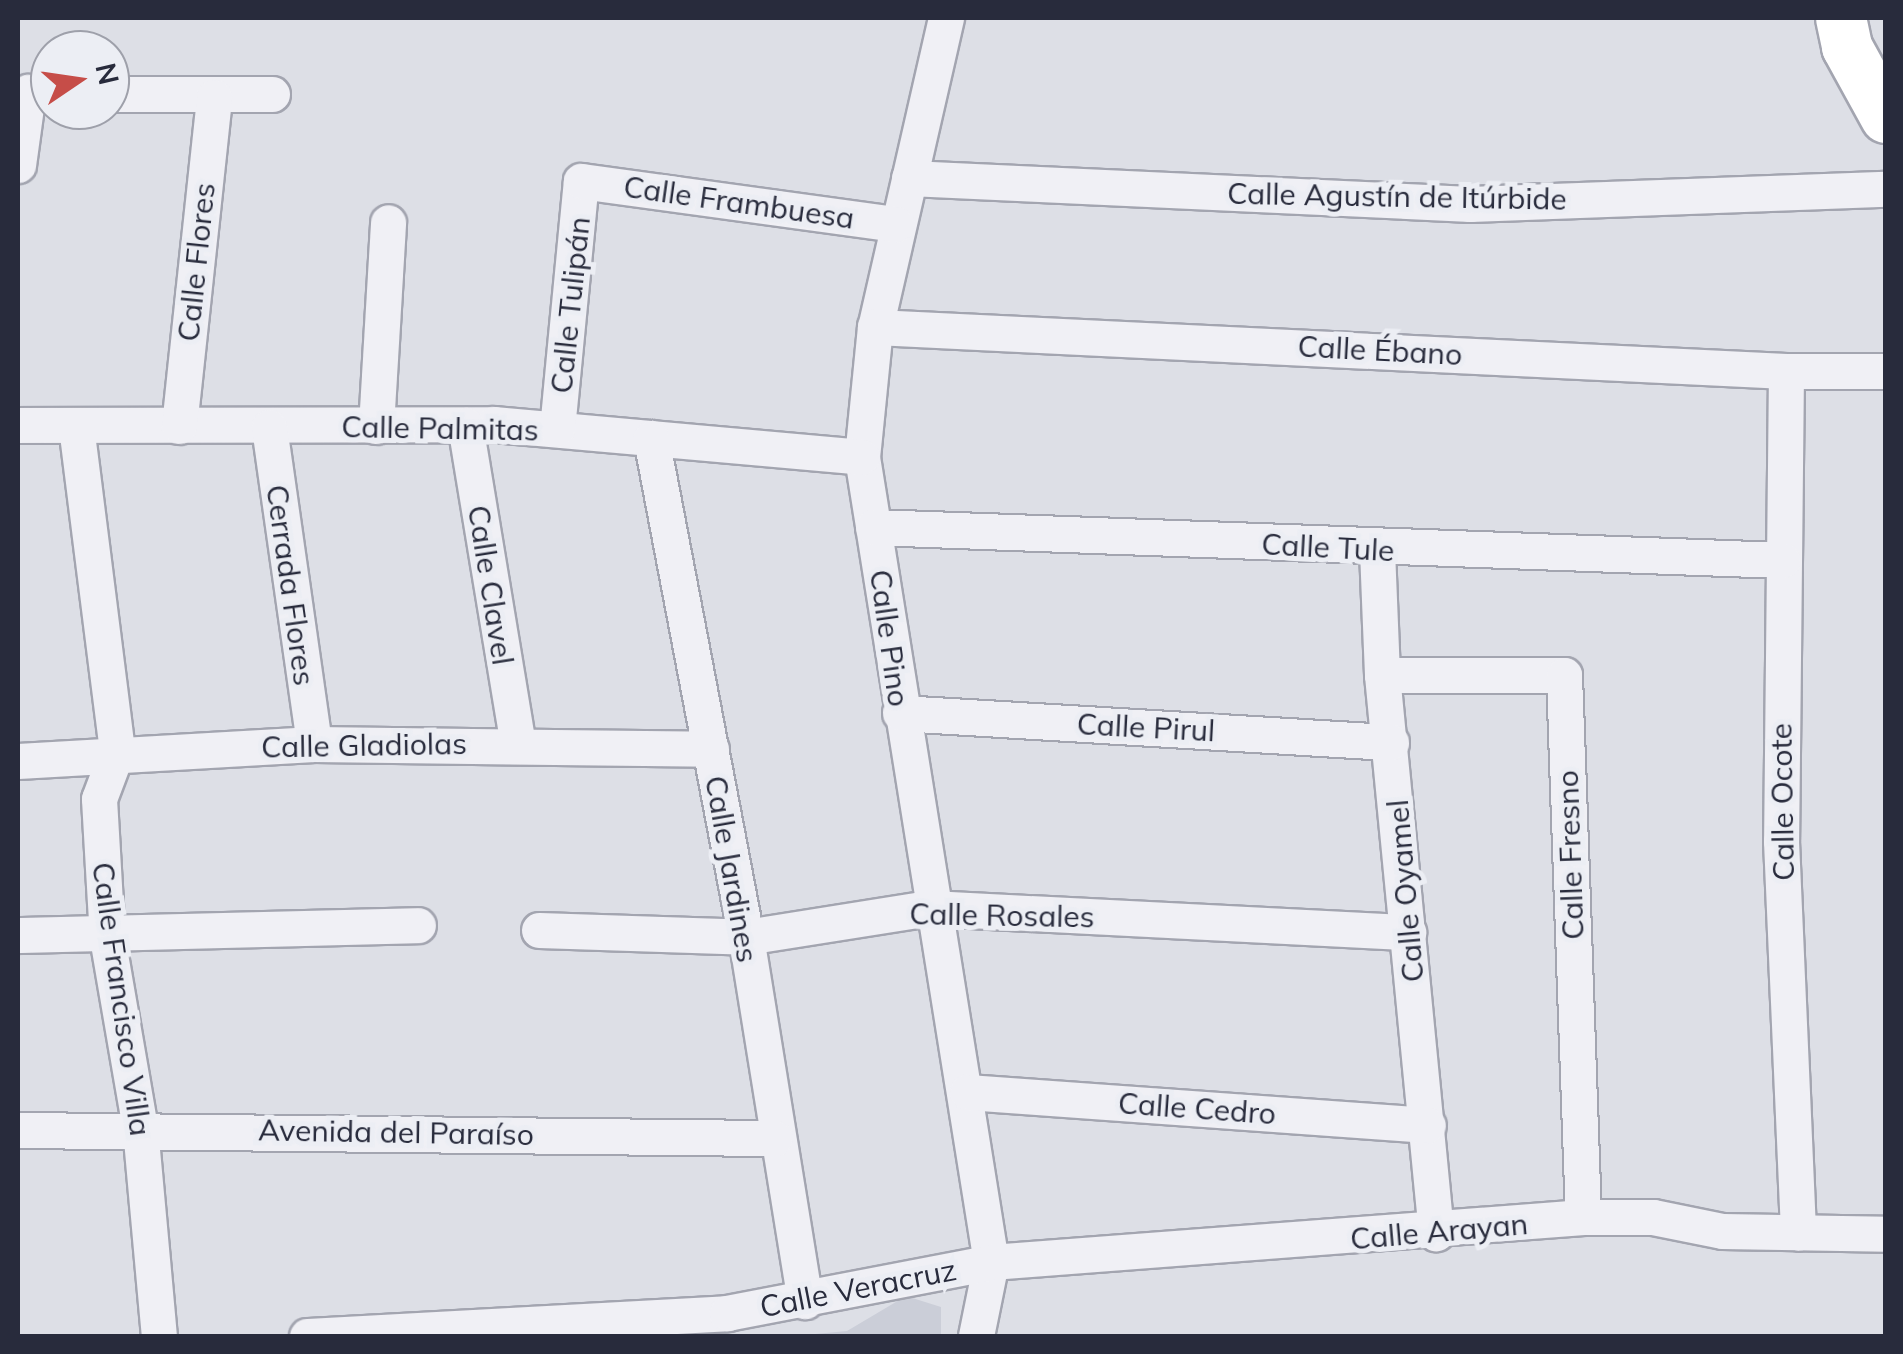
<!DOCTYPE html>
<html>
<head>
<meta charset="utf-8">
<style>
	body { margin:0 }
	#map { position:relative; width:1903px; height:1354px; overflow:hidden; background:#dddfe6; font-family:Mulish,sans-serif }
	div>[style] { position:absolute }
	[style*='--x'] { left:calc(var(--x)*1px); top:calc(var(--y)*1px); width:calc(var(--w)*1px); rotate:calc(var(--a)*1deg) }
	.built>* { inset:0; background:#cbced8 }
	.roads { filter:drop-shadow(2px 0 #a3a5b0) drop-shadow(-2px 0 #a3a5b0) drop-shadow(0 2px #a3a5b0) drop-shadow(0 -2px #a3a5b0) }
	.street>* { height:35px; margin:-17.5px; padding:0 17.5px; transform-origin:17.5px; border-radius:17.5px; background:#f0f0f5 }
	.secondary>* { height:50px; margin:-25px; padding:0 25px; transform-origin:25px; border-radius:25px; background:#fff }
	span { translate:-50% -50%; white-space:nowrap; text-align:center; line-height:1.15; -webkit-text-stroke:10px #eceef4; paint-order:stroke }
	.street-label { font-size:30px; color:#282b3c }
	.frame { position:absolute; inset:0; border:20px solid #282b3c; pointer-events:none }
	.north { position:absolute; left:30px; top:30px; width:100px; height:100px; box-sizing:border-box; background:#eceef4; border:2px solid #9ea0aa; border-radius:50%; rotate:77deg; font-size:28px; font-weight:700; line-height:40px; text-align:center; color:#282b3c }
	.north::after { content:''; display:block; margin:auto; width:35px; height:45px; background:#c64d48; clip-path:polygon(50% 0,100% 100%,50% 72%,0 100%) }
</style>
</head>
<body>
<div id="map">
	<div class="built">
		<div style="clip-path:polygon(906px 1296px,941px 1307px,941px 1336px,794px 1336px,847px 1331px)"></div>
	</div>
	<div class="roads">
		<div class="street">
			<div style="--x:946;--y:18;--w:317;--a:102.9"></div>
			<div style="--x:875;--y:327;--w:131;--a:95.7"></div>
			<div style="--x:862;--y:457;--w:815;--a:80.9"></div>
			<div style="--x:991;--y:1262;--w:76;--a:101.5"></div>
			<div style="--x:110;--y:94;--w:162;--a:0"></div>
			<div style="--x:18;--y:165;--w:74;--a:-82.2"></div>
			<div style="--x:909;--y:178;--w:562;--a:2.65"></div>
			<div style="--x:1470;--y:204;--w:416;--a:-2.1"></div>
			<div style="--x:875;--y:327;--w:912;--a:2.77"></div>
			<div style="--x:1786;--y:371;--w:100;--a:0"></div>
			<div style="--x:1786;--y:371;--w:470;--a:90.6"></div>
			<div style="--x:1781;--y:841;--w:392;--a:87.5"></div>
			<div style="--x:18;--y:425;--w:476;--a:-0.1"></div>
			<div style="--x:494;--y:424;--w:369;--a:5.1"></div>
			<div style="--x:465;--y:425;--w:323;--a:80.6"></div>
			<div style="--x:76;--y:426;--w:328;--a:82.8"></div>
			<div style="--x:117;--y:751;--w:51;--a:110.6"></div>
			<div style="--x:99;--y:799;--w:138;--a:86.7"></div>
			<div style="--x:107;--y:937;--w:194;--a:80.2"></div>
			<div style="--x:140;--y:1128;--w:209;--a:84.8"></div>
			<div style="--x:179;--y:426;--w:331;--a:-83.9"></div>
			<div style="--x:376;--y:426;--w:204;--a:-86.6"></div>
			<div style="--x:269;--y:427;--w:320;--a:81.9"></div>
			<div style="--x:557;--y:429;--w:249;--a:-84.5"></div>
			<div style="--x:581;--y:181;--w:318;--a:7.8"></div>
			<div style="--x:651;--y:438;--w:508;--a:79.22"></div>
			<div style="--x:746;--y:937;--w:369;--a:80.8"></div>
			<div style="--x:873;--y:527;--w:910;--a:2.08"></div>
			<div style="--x:1377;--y:550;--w:125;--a:87.7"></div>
			<div style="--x:1382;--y:675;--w:561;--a:84.47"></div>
			<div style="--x:1382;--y:675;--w:182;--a:0"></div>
			<div style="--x:1564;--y:675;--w:542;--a:87.99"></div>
			<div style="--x:900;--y:713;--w:492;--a:3.4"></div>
			<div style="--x:18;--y:761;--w:296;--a:-3.3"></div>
			<div style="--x:314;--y:744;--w:397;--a:0.7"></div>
			<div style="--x:539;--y:930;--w:207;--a:1.9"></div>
			<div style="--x:746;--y:937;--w:186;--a:-9"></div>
			<div style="--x:930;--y:908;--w:479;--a:2.9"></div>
			<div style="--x:18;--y:935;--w:400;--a:-1.4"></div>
			<div style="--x:967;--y:1092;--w:462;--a:4.1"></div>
			<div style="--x:18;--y:1130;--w:757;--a:0.61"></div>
			<div style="--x:307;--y:1336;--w:421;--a:-3.1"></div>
			<div style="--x:727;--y:1313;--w:269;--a:-10.9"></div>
			<div style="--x:991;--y:1262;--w:594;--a:-4.35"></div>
			<div style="--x:1583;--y:1217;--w:70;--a:0"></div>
			<div style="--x:1653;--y:1217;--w:70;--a:11.5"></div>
			<div style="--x:1722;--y:1231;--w:164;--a:1"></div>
		</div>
		<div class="secondary">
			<div style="--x:1841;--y:18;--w:30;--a:78"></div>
			<div style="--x:1847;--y:47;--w:81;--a:61.2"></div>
		</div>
	</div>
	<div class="street-label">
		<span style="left:1397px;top:196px;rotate:1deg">Calle Agustín de Itúrbide</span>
		<span style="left:739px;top:202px;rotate:8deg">Calle Frambuesa</span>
		<span style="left:196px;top:262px;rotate:-84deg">Calle Flores</span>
		<span style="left:570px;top:305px;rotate:-84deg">Calle Tulipán</span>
		<span style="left:1380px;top:350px;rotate:3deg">Calle Ébano</span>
		<span style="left:440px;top:428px;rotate:1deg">Calle Palmitas</span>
		<span style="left:1328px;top:547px;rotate:3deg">Calle Tule</span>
		<span style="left:291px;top:585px;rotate:82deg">Cerrada Flores</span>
		<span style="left:491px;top:585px;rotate:81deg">Calle Clavel</span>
		<span style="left:890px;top:638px;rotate:82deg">Calle Pino</span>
		<span style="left:1146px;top:727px;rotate:3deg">Calle Pirul</span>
		<span style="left:364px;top:745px;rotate:-1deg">Calle Gladiolas</span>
		<span style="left:1782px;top:802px;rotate:-91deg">Calle Ocote</span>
		<span style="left:1570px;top:855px;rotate:-92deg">Calle Fresno</span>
		<span style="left:732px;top:869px;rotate:80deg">Calle Jardines</span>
		<span style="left:1405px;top:891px;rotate:-95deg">Calle Oyamel</span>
		<span style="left:1002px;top:915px;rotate:1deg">Calle Rosales</span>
		<span style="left:122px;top:999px;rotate:82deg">Calle Francisco Villa</span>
		<span style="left:1197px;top:1108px;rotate:4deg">Calle Cedro</span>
		<span style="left:396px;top:1132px;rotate:1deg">Avenida del Paraíso</span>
		<span style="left:1439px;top:1231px;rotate:-5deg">Calle Arayan</span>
		<span style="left:858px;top:1288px;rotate:-11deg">Calle Veracruz</span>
	</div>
	<div class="frame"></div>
	<div class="north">N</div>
</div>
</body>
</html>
